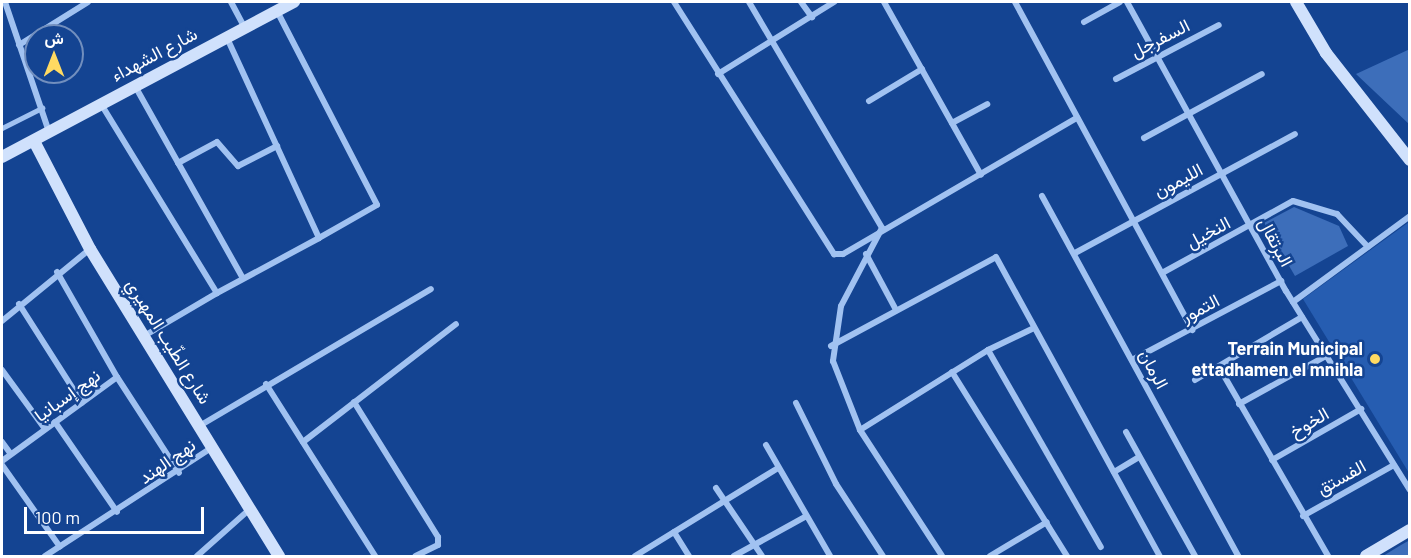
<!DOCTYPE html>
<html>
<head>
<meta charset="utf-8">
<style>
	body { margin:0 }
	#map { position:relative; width:1411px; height:558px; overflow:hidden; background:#144492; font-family:Barlow,Vazirmatn,sans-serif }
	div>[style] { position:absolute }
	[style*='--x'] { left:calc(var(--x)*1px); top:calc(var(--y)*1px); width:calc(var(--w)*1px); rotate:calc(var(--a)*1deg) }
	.green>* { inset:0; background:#265db1 }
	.building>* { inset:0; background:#3d6eba }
	.lane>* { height:4.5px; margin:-2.25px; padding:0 2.25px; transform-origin:2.25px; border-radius:2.25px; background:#a1c2f1 }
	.street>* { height:6px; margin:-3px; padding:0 3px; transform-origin:3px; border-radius:3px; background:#a1c2f1 }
	.secondary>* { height:12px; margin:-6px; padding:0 6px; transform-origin:6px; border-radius:6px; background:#d0e1fc }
	.dots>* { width:16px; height:16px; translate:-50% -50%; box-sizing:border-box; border:3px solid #144492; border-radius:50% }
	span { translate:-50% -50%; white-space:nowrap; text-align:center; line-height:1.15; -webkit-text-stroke:5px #144492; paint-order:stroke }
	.street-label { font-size:18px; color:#fff }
	.poi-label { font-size:18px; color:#fff; font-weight:700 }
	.right { translate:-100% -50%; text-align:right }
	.frame { position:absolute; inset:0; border:3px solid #fff; pointer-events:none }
	.north { position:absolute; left:24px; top:24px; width:60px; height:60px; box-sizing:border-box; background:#144492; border:2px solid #728fbe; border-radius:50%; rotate:0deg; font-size:16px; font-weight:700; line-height:24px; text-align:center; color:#fff }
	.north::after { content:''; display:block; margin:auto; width:21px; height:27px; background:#ffda62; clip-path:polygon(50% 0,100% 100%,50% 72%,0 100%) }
	.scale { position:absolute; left:24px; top:507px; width:180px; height:27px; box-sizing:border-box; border:3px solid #fff; border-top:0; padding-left:8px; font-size:18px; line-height:21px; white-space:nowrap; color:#fff; -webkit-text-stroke:4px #144492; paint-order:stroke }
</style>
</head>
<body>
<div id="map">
	<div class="green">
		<div style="clip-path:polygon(1409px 222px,1409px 473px,1303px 299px)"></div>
	</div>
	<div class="building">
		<div style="clip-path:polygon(1410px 49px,1410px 125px,1356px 74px)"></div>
		<div style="clip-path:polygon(1294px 207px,1339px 226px,1348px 246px,1295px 276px,1264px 223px)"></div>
		<div style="clip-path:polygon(1410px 540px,1410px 556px,1383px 556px,1401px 545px)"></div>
	</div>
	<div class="lane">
		<div style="--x:2;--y:128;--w:45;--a:-26.6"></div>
	</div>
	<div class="street">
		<div style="--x:5;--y:2;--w:137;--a:71.3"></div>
		<div style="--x:231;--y:2;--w:27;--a:62"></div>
		<div style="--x:674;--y:2;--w:299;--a:57.6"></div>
		<div style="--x:834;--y:254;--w:9;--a:0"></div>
		<div style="--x:843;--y:254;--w:271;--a:-30.2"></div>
		<div style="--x:749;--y:2;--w:262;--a:59.5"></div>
		<div style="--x:882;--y:228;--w:88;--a:117.7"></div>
		<div style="--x:841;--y:306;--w:56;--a:98.3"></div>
		<div style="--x:833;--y:361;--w:74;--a:68.6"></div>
		<div style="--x:860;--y:430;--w:150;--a:56.9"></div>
		<div style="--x:801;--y:2;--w:19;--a:54"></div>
		<div style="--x:884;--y:2;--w:198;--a:60.7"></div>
		<div style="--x:1015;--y:2;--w:373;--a:61.6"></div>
		<div style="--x:1127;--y:2;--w:330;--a:61.2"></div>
		<div style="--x:1286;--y:291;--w:234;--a:58.1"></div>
		<div style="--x:277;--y:11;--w:218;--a:62.7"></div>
		<div style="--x:377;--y:205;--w:67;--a:150.4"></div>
		<div style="--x:1084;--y:22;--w:41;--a:-29.1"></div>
		<div style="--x:19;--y:45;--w:81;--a:-31.9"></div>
		<div style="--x:718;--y:74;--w:137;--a:-31.8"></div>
		<div style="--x:1116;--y:79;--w:116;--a:-27.7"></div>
		<div style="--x:135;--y:86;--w:219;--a:60.7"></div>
		<div style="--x:869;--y:101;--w:62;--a:-31.1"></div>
		<div style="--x:101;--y:104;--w:222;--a:58.5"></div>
		<div style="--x:217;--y:293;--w:116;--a:-28.3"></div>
		<div style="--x:319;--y:238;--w:222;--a:-114.7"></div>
		<div style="--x:952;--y:123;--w:40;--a:-28"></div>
		<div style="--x:1144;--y:138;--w:134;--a:-28.5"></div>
		<div style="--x:178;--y:163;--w:44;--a:-28.3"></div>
		<div style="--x:217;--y:142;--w:32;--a:49"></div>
		<div style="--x:238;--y:166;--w:44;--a:-27.1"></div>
		<div style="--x:1042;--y:196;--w:410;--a:61.4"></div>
		<div style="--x:1075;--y:253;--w:250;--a:-28.4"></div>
		<div style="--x:866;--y:254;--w:64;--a:61.8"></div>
		<div style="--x:57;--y:272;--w:121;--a:60.3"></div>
		<div style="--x:1162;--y:273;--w:149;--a:-28.8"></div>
		<div style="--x:1293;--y:201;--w:46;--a:16.5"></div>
		<div style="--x:1337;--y:214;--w:45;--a:46.8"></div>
		<div style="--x:1293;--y:302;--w:145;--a:-36.3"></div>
		<div style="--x:19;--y:304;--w:117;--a:57.5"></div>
		<div style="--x:2;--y:321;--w:114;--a:-39.3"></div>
		<div style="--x:144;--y:336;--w:85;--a:-30.5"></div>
		<div style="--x:831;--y:346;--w:187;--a:-28.3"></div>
		<div style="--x:996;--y:257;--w:341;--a:61.3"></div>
		<div style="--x:988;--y:350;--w:227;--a:60.2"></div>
		<div style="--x:1132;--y:360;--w:169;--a:-27.9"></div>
		<div style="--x:1219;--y:367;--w:218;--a:60"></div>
		<div style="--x:2;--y:370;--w:73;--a:53.9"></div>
		<div style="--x:952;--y:372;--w:217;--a:58"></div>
		<div style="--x:1195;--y:380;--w:124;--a:-30.5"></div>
		<div style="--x:266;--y:384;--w:204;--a:57.6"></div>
		<div style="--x:354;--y:402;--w:159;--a:58.1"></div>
		<div style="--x:438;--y:537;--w:8;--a:90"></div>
		<div style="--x:438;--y:545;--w:25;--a:154"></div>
		<div style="--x:796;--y:403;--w:90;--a:63.7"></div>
		<div style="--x:836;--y:484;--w:86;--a:56.9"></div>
		<div style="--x:1239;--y:404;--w:99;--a:-28.9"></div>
		<div style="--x:55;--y:422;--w:109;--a:55.4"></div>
		<div style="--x:201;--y:425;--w:267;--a:-30.6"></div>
		<div style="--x:860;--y:430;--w:151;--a:-32"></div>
		<div style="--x:988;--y:350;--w:51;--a:-25.6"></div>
		<div style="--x:1126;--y:432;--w:142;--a:60.9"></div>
		<div style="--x:2;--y:442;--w:14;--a:54"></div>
		<div style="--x:303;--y:442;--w:193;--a:-37.6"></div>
		<div style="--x:766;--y:445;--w:128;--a:60"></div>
		<div style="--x:1272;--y:460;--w:103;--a:-29.8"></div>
		<div style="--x:2;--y:461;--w:142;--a:-36.1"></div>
		<div style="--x:117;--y:377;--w:114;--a:57.1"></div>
		<div style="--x:2;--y:465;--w:100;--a:54.7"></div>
		<div style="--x:1114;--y:472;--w:29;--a:-31"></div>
		<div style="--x:716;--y:488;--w:82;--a:55.9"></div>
		<div style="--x:1303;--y:516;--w:104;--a:-29.3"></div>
		<div style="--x:674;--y:532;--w:28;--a:58"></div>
		<div style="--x:45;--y:556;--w:200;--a:-33"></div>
		<div style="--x:197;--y:556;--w:71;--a:-41.6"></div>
		<div style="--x:635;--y:556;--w:168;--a:-31.6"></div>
		<div style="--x:734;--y:556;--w:81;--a:-28.8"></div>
		<div style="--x:990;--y:556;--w:66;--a:-30.8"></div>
	</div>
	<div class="secondary">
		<div style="--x:1296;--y:2;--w:59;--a:59.5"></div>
		<div style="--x:1326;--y:53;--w:136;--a:51.9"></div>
		<div style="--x:34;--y:141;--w:122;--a:62.6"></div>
		<div style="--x:90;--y:249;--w:361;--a:58.4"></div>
		<div style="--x:2;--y:157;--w:331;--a:-28"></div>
		<div style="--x:1366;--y:556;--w:51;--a:-30.6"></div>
	</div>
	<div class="dots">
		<div style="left:1375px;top:359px;background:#ffda62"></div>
	</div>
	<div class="street-label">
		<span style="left:1160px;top:38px;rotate:-27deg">السفرجل</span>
		<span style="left:154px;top:54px;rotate:-28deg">شارع الشهداء</span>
		<span style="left:1178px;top:180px;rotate:-28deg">الليمون</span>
		<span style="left:1208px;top:232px;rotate:-28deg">النخيل</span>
		<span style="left:1276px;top:242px;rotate:62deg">البرتقال</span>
		<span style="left:1200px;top:308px;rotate:-28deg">التمور</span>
		<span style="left:169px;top:341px;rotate:58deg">شارع الطّيب المهيري</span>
		<span style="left:1154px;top:369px;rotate:62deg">الرمان</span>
		<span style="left:67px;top:395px;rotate:-36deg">نهج إسبانيا</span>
		<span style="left:1309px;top:422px;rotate:-30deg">الخوخ</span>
		<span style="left:167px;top:461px;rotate:-35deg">نهج الهند</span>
		<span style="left:1341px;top:477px;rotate:-29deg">الفستق</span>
	</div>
	<div class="poi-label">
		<span class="right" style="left:1363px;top:359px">Terrain Municipal<br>ettadhamen el mnihla</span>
	</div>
	<div class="frame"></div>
	<div class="north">ش</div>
	<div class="scale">100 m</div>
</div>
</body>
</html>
